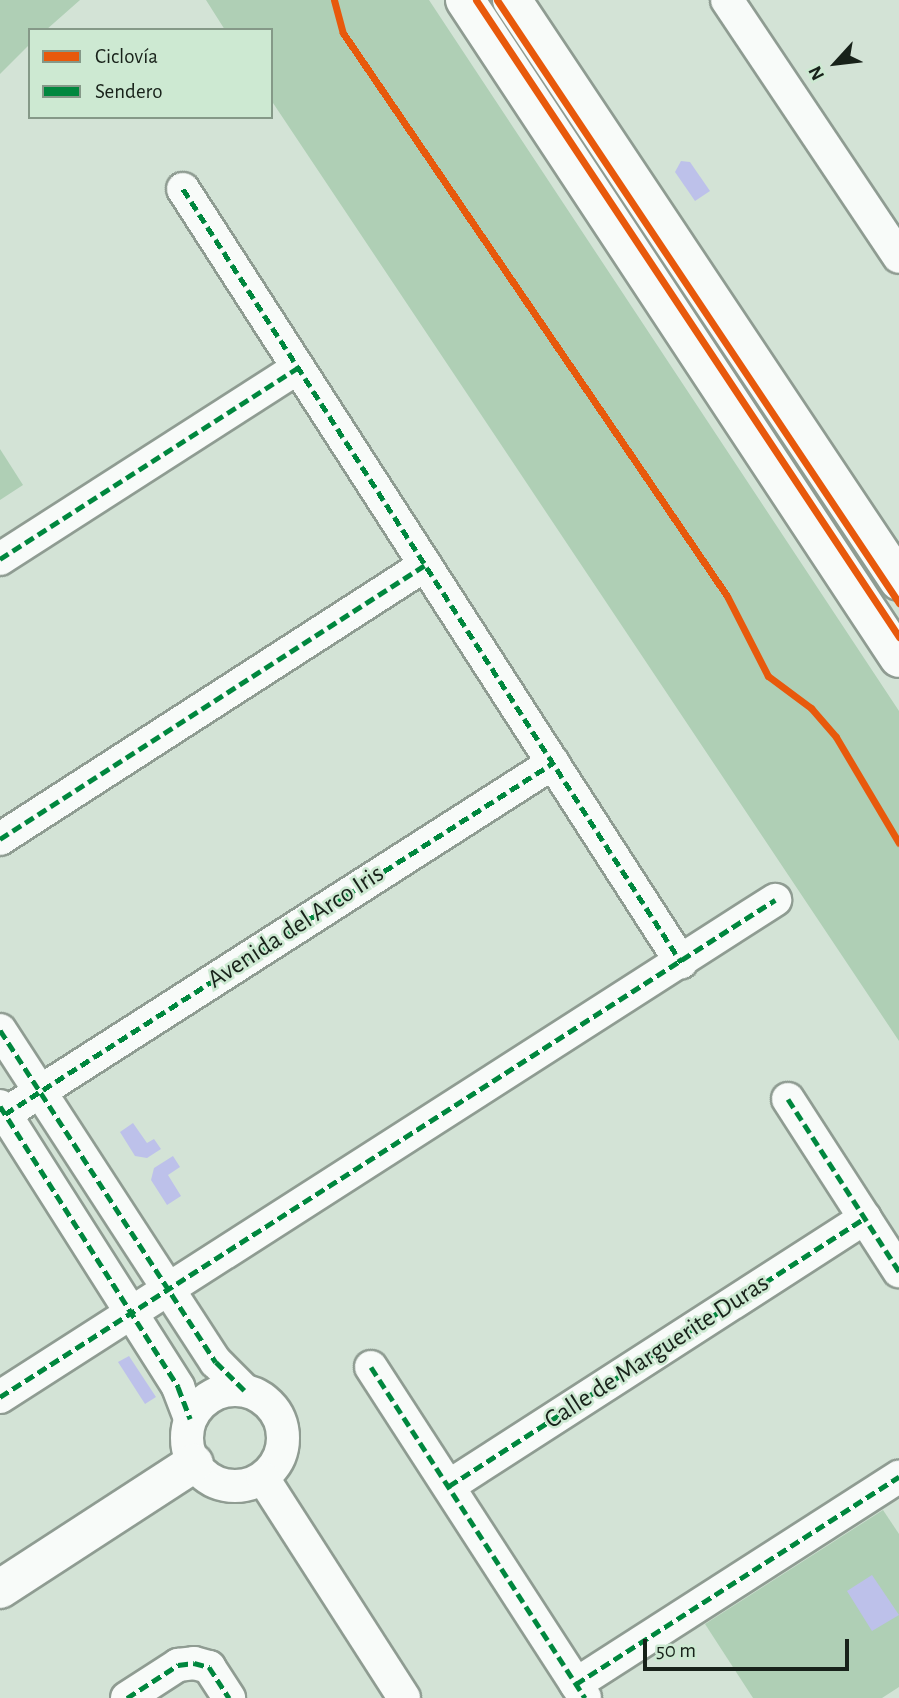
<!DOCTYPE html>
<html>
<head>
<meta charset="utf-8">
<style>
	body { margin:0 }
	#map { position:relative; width:899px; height:1698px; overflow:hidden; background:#d3e3d6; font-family:"Alegreya Sans",sans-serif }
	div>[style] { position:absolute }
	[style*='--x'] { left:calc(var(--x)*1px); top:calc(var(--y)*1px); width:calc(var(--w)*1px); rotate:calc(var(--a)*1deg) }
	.green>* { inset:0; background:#afcfb5 }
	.water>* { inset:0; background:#bdc1ea }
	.roads { filter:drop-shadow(2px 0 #8f9c92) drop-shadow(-2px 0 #8f9c92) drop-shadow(0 2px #8f9c92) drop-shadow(0 -2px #8f9c92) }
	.minor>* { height:32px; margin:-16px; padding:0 16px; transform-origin:16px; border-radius:16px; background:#f8fbf9 }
	.minor>.ring { margin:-16px; padding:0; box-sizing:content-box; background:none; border:32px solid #f8fbf9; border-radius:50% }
	.tertiary>* { height:38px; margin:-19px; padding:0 19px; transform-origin:19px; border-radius:19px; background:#f8fbf9 }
	.quiet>* { height:5px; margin-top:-2.5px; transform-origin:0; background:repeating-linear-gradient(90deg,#00873e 0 10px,transparent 0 15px) }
	.cycleway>* { height:7px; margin:-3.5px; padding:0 3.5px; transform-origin:3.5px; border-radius:3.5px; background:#e8590c }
	span { translate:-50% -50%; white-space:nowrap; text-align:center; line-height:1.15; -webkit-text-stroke:5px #cde9d2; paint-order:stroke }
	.street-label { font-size:26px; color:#18221a }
	.legend { position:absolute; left:28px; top:28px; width:245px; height:91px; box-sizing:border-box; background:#cde9d2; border:2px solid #859988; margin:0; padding:9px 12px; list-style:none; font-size:21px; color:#18221a }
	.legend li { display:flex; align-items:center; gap:14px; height:35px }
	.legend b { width:35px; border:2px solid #859988 }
	.north { position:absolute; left:801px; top:28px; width:70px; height:70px; -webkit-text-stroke:5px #cde9d2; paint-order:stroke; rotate:243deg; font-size:19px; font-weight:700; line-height:28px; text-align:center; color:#18221a }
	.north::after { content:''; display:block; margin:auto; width:24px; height:32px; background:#18221a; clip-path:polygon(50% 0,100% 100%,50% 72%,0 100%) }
	.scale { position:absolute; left:643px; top:1639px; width:206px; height:32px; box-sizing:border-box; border:4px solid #18221a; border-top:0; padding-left:9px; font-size:21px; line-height:24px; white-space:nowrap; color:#18221a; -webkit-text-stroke:5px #cde9d2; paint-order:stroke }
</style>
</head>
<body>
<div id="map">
	<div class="green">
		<div style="clip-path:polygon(0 0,80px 0,46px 30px,30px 30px,30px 44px,0 74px)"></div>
		<div style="clip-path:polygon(206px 0,429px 0,899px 711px,899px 1041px,271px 100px,271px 30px,225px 30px)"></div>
		<div style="clip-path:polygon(0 449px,23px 485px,0 500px)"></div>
		<div style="clip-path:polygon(883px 1510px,899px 1534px,899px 1687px,882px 1698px,753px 1698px,705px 1624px)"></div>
	</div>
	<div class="water">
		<div style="clip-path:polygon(681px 161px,690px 162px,710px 191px,695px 201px,675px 172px)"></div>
		<div style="clip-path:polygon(133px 1123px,147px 1143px,154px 1139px,161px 1149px,147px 1158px,135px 1156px,120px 1132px)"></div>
		<div style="clip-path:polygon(173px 1156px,180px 1167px,168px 1175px,181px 1196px,167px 1205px,151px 1180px,154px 1168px)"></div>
		<div style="clip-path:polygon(129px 1356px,156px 1397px,145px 1404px,118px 1362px)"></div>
		<div style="clip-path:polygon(872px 1575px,899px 1615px,872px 1631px,847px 1591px)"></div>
	</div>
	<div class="roads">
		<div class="minor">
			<div style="--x:727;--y:0;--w:309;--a:56.2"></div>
			<div style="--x:183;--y:189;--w:920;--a:57.21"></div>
			<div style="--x:0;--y:559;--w:354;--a:-32.7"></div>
			<div style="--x:0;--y:839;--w:506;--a:-32.81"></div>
			<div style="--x:0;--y:1030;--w:396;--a:57"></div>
			<div style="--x:216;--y:1362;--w:40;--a:45"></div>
			<div style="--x:788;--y:1099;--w:205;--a:57.2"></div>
			<div style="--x:0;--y:1106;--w:333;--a:57.6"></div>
			<div style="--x:178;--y:1387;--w:34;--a:69"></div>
			<div style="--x:5;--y:1114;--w:651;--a:-32.64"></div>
			<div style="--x:371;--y:1367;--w:394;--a:57.1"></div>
			<div class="ring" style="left:187px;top:1390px;width:64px;height:64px"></div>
			<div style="--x:0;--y:1397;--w:921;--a:-32.67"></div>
			<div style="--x:263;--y:1478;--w:261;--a:57.3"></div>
			<div style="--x:449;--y:1486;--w:495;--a:-32.8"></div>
			<div style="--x:576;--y:1684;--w:384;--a:-32.7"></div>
			<div style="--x:127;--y:1698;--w:61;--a:-32.9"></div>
			<div style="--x:178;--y:1665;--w:16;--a:-7"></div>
			<div style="--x:194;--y:1663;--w:16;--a:15"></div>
			<div style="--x:209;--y:1667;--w:37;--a:57"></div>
		</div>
		<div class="tertiary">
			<div style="--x:465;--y:0;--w:788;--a:56.59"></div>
			<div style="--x:512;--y:0;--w:698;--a:56.33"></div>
			<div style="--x:0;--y:1589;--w:231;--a:-33"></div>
		</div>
	</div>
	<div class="quiet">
		<div style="--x:183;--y:189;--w:920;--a:57.21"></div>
		<div style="--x:0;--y:559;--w:354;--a:-32.7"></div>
		<div style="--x:0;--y:839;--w:506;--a:-32.81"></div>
		<div style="--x:0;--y:1030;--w:396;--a:57"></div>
		<div style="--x:216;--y:1362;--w:40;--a:45"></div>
		<div style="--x:788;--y:1099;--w:205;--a:57.2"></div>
		<div style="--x:0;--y:1106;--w:333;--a:57.6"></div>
		<div style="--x:178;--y:1387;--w:34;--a:69"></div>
		<div style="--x:5;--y:1114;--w:651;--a:-32.64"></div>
		<div style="--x:371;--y:1367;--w:394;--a:57.1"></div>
		<div style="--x:0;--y:1397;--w:921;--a:-32.67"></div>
		<div style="--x:449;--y:1486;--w:495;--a:-32.8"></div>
		<div style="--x:576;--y:1684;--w:384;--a:-32.7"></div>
		<div style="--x:127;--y:1698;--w:61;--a:-32.9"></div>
		<div style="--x:178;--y:1665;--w:16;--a:-7"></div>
		<div style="--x:194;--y:1663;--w:16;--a:15"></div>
		<div style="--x:209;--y:1667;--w:37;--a:57"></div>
	</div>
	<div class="cycleway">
		<div style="--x:334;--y:0;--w:34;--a:75"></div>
		<div style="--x:343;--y:33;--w:681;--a:55.7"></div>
		<div style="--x:727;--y:596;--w:90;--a:62.9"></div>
		<div style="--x:768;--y:676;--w:54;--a:36.7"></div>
		<div style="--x:811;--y:708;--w:38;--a:49"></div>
		<div style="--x:836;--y:737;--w:123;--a:59.3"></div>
		<div style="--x:476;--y:0;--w:765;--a:56.41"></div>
		<div style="--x:497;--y:0;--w:725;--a:56.31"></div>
	</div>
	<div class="street-label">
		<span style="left:296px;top:927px;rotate:-33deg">Avenida del Arco Iris</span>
		<span style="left:657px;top:1352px;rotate:-33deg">Calle de Marguerite Duras</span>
	</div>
	<ul class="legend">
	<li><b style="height:9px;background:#e8590c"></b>Ciclovía</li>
	<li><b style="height:9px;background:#00873e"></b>Sendero</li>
	</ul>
	<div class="north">N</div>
	<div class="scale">50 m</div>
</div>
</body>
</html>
